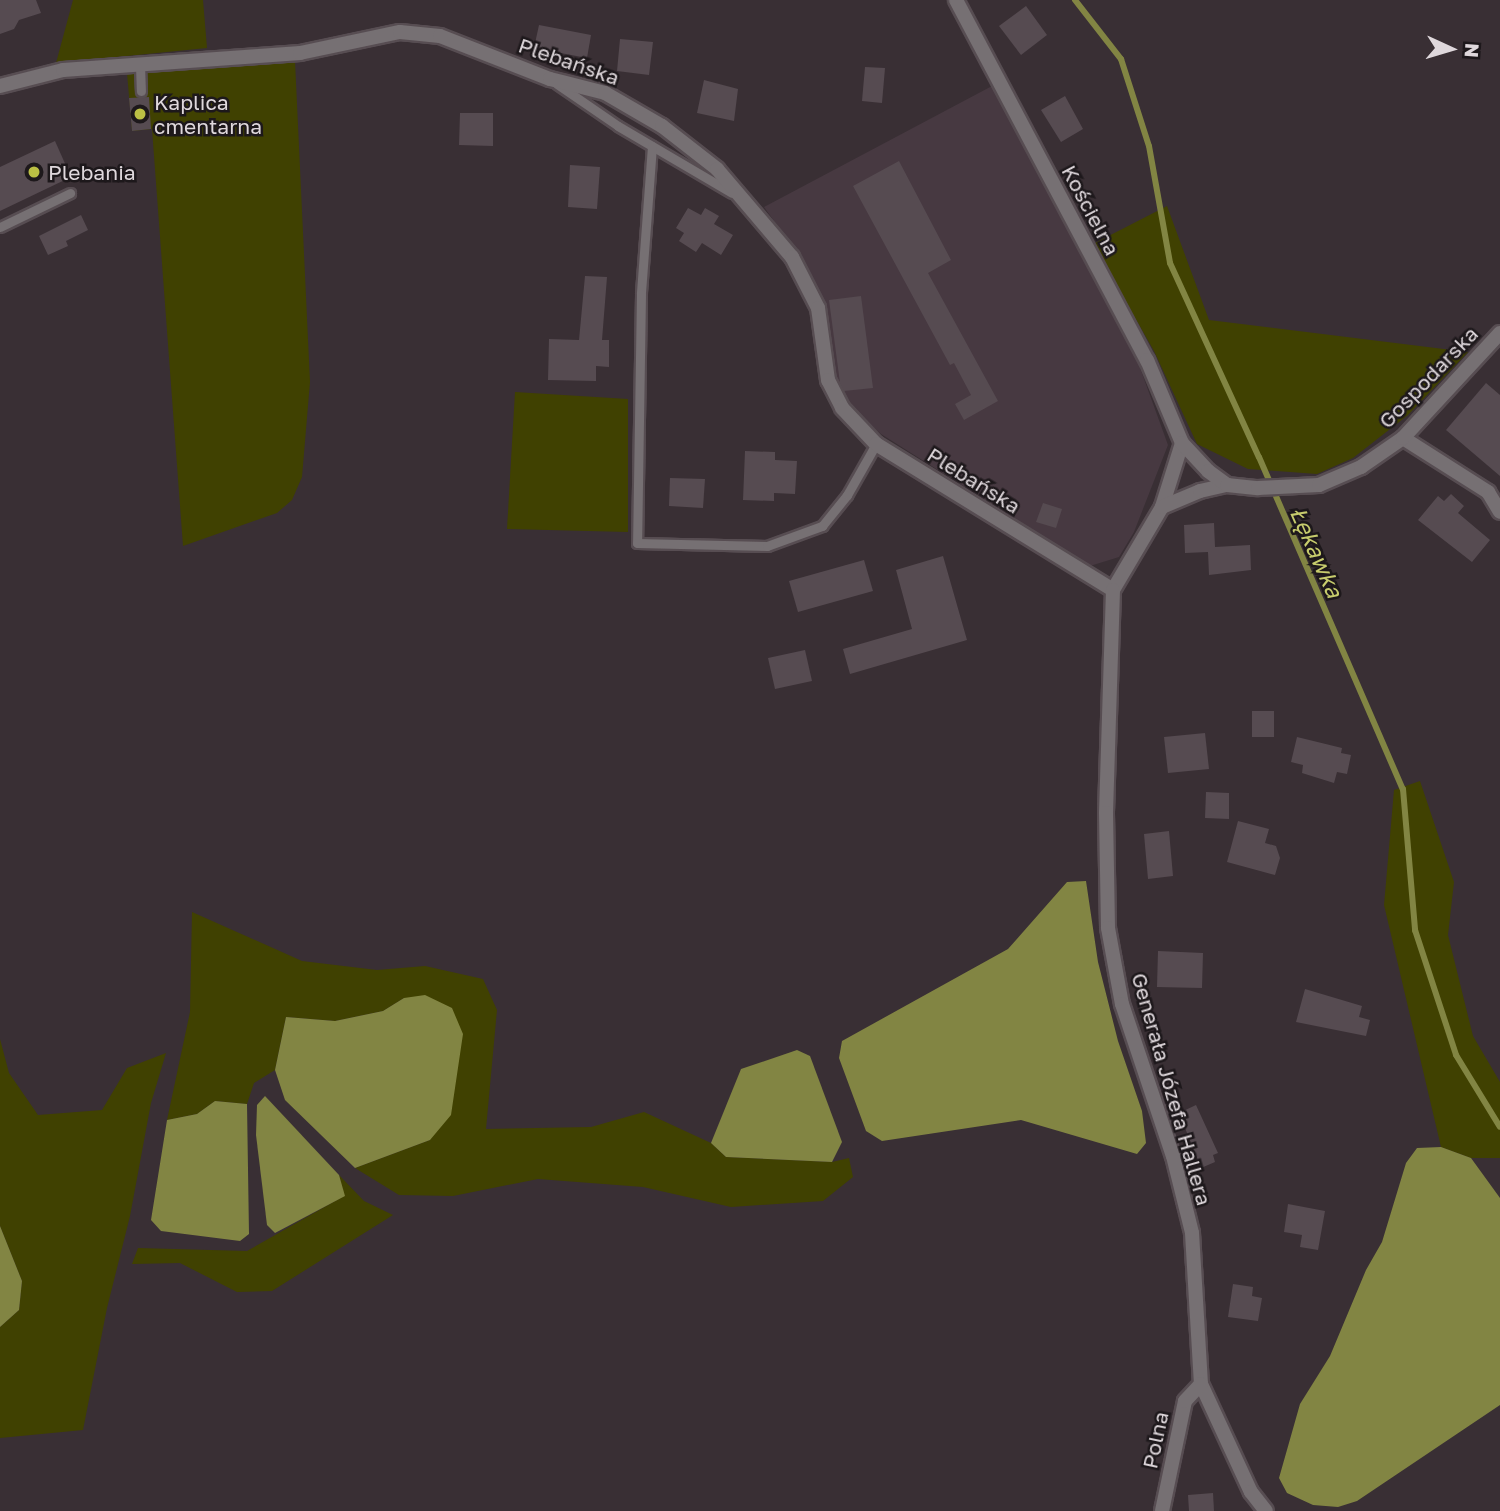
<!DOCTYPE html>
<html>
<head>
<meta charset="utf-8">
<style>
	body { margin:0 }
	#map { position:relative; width:1500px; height:1511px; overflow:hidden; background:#392f34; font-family:"Golos Text",sans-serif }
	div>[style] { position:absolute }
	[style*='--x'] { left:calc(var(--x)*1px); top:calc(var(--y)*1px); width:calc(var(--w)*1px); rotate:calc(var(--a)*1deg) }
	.built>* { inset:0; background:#473941 }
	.green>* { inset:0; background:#404101 }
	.water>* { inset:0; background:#828543 }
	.stream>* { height:6px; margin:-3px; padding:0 3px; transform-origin:3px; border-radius:3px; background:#828543 }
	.building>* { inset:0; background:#564b51 }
	.roads { filter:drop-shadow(2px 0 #574d52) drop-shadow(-2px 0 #574d52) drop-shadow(0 2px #574d52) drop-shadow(0 -2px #574d52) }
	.service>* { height:9px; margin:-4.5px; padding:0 4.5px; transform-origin:4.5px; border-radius:4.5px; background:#767073 }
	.minor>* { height:14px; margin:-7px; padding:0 7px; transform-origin:7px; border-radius:7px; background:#767073 }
	.tertiary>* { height:14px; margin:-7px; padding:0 7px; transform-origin:7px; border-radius:7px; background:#767073 }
	.dots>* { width:19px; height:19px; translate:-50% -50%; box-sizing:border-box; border:4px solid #1d181b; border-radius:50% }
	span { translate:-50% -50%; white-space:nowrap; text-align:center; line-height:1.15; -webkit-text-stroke:5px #1d181b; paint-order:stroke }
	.street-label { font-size:21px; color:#dfd8dc }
	.poi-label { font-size:21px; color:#dfd8dc }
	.left { translate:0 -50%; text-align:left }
	.water-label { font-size:23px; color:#c7cc6d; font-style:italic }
	.north { position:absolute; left:1416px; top:14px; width:70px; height:70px; -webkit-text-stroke:5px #1d181b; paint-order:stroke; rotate:94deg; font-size:19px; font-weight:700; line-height:28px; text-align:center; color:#dfd8dc }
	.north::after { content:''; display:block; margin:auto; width:24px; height:32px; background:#dfd8dc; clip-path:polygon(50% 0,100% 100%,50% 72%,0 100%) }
</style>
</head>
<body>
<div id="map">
	<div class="built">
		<div style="clip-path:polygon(992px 86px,1139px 365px,1168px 445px,1134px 532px,1119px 557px,1090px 566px,881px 434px,846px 403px,833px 377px,824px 305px,795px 250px,764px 207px)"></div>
	</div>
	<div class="green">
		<div style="clip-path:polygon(73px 0,203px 0,207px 48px,56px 63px)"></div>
		<div style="clip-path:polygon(295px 61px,310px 382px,302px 477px,292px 500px,277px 513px,183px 546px,152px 129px,132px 131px,127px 73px)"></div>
		<div style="clip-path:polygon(1167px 206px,1209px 320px,1468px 352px,1408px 415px,1353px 458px,1317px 474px,1248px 469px,1197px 444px,1154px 351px,1093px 244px)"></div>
		<div style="clip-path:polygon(515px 392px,628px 399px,628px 532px,507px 529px)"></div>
		<div style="clip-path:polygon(1420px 781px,1454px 882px,1448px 935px,1473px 1036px,1500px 1082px,1500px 1158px,1471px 1158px,1441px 1147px,1384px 905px,1394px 790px)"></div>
		<div style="clip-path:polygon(192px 912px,302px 961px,377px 970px,425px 966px,483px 979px,497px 1010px,486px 1129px,591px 1127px,644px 1112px,711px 1143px,726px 1157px,832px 1162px,849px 1158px,853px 1177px,823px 1201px,731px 1207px,643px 1187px,538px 1179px,453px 1196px,399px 1195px,355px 1168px,430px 1140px,404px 998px,383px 1011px,335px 1021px,286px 1017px,275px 1070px,254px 1083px,247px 1104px,215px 1101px,197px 1114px,167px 1120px,190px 1012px)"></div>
		<div style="clip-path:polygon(0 1039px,9px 1073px,38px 1115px,102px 1110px,127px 1068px,166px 1053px,151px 1103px,130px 1216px,107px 1308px,83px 1430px,0 1438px,0 1327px,19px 1310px,22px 1281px,0 1226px)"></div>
		<div style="clip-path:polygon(339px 1175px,364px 1201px,393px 1215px,272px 1291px,237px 1292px,180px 1263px,132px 1264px,138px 1248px,247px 1251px,344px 1196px)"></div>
	</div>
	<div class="water">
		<div style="clip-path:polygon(1086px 881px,1098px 962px,1118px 1041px,1142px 1111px,1146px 1143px,1137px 1154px,1021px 1120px,882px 1141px,866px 1131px,839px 1058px,842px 1041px,1008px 949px,1067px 882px)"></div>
		<div style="clip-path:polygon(425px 995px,452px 1008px,463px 1034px,451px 1115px,430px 1140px,355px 1168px,285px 1100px,275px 1070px,286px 1017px,335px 1021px,383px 1011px,404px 998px)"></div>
		<div style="clip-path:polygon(797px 1050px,810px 1056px,842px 1142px,832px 1162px,726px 1157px,711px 1143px,741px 1069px)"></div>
		<div style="clip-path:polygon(265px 1096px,339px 1175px,345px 1196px,275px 1233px,267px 1225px,256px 1135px,257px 1105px)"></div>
		<div style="clip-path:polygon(215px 1101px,247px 1104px,249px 1234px,240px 1241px,161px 1231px,151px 1220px,167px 1120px,197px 1114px)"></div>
		<div style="clip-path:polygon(1441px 1147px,1471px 1158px,1500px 1198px,1500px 1405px,1357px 1501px,1338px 1507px,1313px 1505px,1287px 1493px,1279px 1478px,1300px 1404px,1330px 1356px,1366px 1270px,1382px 1242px,1406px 1163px,1417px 1148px)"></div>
		<div style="clip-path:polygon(0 1226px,22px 1281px,19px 1310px,0 1327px)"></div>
	</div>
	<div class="stream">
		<div style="--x:1075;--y:0;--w:75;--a:52.1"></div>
		<div style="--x:1121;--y:59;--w:91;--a:72.2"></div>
		<div style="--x:1149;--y:146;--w:119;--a:79.8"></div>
		<div style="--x:1170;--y:263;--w:213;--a:65.4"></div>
		<div style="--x:1259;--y:457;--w:362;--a:66.6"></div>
		<div style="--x:1403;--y:789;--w:142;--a:85.1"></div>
		<div style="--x:1415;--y:930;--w:132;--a:71.8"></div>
		<div style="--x:1456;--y:1055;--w:84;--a:58.6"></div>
	</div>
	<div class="building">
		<div style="clip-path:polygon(0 0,36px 0,41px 13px,19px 20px,14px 29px,0 34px)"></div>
		<div style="clip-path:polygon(1026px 6px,1047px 35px,1021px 55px,999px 26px)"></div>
		<div style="clip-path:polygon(539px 25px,591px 35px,587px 58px,534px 48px)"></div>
		<div style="clip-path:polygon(620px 39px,653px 42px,649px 75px,617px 71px)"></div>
		<div style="clip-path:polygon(865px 67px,885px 68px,882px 103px,862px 101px)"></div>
		<div style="clip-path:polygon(704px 80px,738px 89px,734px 121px,697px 113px)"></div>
		<div style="clip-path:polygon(1065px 96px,1083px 129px,1061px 142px,1041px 110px)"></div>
		<div style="clip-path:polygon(149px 97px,151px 129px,132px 131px,129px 98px)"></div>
		<div style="clip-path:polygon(460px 113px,493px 113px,493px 146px,459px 145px)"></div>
		<div style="clip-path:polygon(55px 141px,71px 177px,0 211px,0 167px)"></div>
		<div style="clip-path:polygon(899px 161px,951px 260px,928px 273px,998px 401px,964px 420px,955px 404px,971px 395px,954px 363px,950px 365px,853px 186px)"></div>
		<div style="clip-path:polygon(570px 165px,600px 167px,597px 209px,568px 207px)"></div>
		<div style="clip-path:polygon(688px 208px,701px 215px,705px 208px,719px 216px,714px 224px,733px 235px,721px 255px,702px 243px,696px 252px,679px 241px,684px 233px,676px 228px)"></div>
		<div style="clip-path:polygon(81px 215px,88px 230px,66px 241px,68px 246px,48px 255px,39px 236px)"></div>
		<div style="clip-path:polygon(585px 276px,607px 277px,602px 340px,609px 340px,609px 367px,596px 366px,596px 381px,548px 380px,549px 339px,579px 340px)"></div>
		<div style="clip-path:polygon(861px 296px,873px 388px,844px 391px,840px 383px,829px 300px)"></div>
		<div style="clip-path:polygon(1486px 383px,1500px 395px,1500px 476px,1446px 430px)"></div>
		<div style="clip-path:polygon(745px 451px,775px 452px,775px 460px,797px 461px,795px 494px,774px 493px,774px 501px,743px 500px)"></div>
		<div style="clip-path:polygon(670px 478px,705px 479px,703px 508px,669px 506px)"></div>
		<div style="clip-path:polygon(1451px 494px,1464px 506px,1458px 513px,1490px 540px,1472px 562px,1418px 520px,1438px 496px,1444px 501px)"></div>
		<div style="clip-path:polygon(1043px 503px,1062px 509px,1056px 528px,1036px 522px)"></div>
		<div style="clip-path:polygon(1214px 523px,1215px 547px,1250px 545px,1251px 570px,1209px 575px,1208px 552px,1185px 553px,1184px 525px)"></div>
		<div style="clip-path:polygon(943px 556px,967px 640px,850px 674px,843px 649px,912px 629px,896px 570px)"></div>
		<div style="clip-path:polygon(864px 560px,873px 591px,798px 612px,789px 581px)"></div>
		<div style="clip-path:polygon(805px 650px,812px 681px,775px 689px,768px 658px)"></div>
		<div style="clip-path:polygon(1252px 711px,1274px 711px,1274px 737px,1252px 737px)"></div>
		<div style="clip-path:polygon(1205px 733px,1209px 769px,1168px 773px,1164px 737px)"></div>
		<div style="clip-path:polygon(1297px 737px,1342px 748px,1341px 753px,1351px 755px,1347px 774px,1337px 772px,1334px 783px,1302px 773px,1303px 765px,1291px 762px)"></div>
		<div style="clip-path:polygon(1206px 792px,1229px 793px,1229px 819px,1205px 818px)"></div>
		<div style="clip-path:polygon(1238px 821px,1269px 829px,1265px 843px,1276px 846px,1280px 858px,1275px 875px,1227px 862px)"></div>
		<div style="clip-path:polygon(1169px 831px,1173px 876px,1148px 879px,1144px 834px)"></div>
		<div style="clip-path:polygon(1158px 951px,1203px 953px,1202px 988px,1157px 987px)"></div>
		<div style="clip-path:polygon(1305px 989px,1362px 1006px,1359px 1017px,1370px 1020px,1366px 1036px,1296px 1022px)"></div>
		<div style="clip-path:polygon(1196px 1105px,1218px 1153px,1213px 1155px,1215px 1162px,1201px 1168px,1179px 1113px)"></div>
		<div style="clip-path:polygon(1288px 1204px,1325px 1211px,1318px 1250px,1300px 1247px,1302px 1235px,1284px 1232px)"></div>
		<div style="clip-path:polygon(1233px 1284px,1253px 1287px,1252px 1296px,1262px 1298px,1258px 1321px,1228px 1317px)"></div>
		<div style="clip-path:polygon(1213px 1493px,1214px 1511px,1189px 1511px,1188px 1495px)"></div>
	</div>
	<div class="roads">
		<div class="service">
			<div style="--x:140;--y:65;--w:26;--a:88"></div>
			<div style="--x:557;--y:84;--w:74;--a:34.5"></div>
			<div style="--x:618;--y:126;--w:132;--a:30.4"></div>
			<div style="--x:652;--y:146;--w:148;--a:94.3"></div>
			<div style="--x:641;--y:294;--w:249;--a:90.9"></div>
			<div style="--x:637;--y:543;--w:130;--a:1.3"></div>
			<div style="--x:767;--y:546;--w:59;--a:-20"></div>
			<div style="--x:822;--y:526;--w:40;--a:-51"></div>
			<div style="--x:847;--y:495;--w:59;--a:-60.4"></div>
			<div style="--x:0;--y:227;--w:78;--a:-25.9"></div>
		</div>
		<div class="minor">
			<div style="--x:0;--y:86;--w:65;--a:-14.3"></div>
			<div style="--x:63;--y:70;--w:238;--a:-4.1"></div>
			<div style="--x:300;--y:53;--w:102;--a:-11.9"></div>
			<div style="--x:400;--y:32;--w:40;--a:5.7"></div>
			<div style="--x:440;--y:36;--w:118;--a:21.4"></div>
			<div style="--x:550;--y:79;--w:57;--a:14.3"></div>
			<div style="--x:605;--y:93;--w:66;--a:30.1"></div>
			<div style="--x:662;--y:126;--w:70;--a:38"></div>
			<div style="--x:717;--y:169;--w:116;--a:49.6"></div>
			<div style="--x:792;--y:257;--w:57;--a:63"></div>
			<div style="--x:818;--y:308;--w:73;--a:82.1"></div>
			<div style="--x:828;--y:380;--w:31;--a:63"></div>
			<div style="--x:842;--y:408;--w:50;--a:46.6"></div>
			<div style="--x:876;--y:444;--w:278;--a:31.6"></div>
			<div style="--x:1403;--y:438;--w:101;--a:32.4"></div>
			<div style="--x:1488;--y:492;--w:23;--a:59"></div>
			<div style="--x:1182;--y:443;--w:67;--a:107.4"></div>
			<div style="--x:1162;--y:507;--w:96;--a:120.6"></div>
			<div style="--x:1113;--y:590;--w:223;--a:91.8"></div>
			<div style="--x:1106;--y:813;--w:115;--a:89"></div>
			<div style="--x:1108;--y:928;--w:77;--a:79.6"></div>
			<div style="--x:1122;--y:1004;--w:160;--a:71.5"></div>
			<div style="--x:1173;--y:1156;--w:79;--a:76.1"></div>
			<div style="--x:1192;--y:1233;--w:151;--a:86.6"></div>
			<div style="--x:1201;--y:1384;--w:119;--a:65.2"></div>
			<div style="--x:1251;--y:1492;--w:24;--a:52"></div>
			<div style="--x:1162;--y:507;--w:41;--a:-22.8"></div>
			<div style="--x:1200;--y:491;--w:28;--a:-13"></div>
			<div style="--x:1162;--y:1511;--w:112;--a:-78.2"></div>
			<div style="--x:1185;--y:1401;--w:23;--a:-47"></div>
		</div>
		<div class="tertiary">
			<div style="--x:956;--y:0;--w:408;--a:62.1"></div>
			<div style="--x:1147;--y:360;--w:90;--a:67.1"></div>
			<div style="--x:1182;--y:443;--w:38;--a:47"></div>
			<div style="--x:1208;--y:471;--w:24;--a:36"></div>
			<div style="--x:1227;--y:485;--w:31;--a:6"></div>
			<div style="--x:1258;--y:488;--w:61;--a:-2.8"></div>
			<div style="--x:1319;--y:485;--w:46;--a:-23.2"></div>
			<div style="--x:1361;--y:467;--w:51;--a:-34.6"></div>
			<div style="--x:1403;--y:438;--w:143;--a:-47.3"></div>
		</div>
	</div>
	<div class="dots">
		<div style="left:140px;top:114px;background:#bbc044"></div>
		<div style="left:34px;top:172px;background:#bbc044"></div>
	</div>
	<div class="street-label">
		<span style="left:569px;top:61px;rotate:19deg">Plebańska</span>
		<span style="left:1091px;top:210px;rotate:62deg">Kościelna</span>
		<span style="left:1428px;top:377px;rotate:-46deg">Gospodarska</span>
		<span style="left:974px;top:480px;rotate:32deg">Plebańska</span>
		<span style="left:1172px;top:1089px;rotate:74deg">Generała Józefa Hallera</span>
		<span style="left:1155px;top:1440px;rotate:-78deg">Polna</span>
	</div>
	<div class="poi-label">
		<span class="left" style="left:154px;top:114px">Kaplica<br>cmentarna</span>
		<span class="left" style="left:48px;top:172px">Plebania</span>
	</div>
	<div class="water-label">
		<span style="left:1317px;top:552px;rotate:66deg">Łękawka</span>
	</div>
	<div class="north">N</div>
</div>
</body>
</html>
